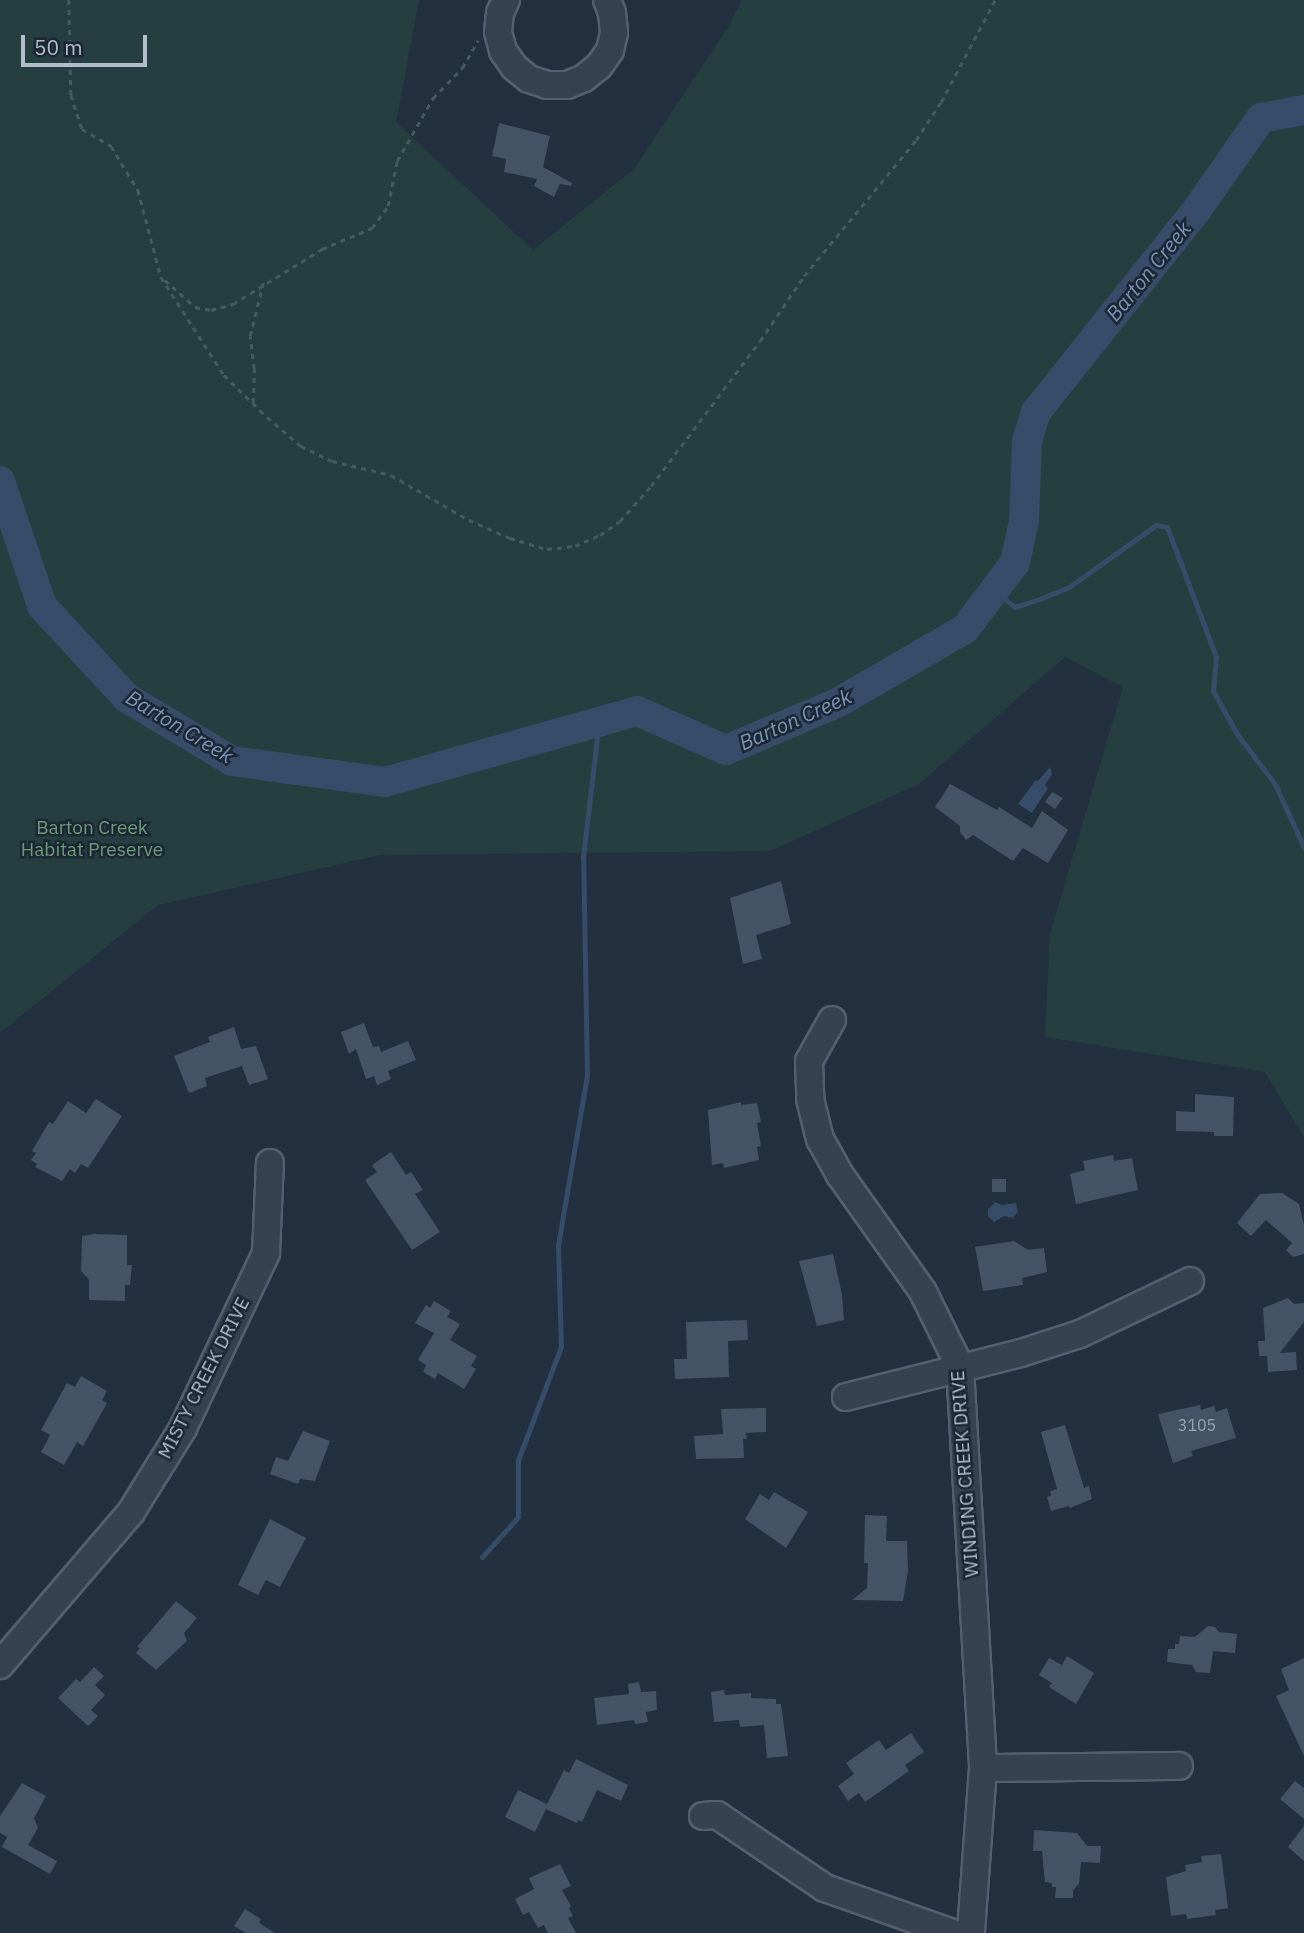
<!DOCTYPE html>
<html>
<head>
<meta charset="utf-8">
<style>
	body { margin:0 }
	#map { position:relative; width:1304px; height:1933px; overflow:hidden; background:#233040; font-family:"IBM Plex Sans",sans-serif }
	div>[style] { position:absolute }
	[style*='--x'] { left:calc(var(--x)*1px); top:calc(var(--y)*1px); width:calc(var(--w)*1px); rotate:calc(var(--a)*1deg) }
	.green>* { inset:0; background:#253f41 }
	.water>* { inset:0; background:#364c68 }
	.stream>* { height:5px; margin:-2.5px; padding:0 2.5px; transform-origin:2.5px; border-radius:2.5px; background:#364c68 }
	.river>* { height:30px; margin:-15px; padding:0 15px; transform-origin:15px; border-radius:15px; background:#364c68 }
	.building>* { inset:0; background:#445365 }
	.path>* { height:2.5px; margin-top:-1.25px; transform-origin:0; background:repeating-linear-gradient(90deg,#435c5e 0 5px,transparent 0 10px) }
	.roads { filter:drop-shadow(2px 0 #55606e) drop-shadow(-2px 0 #55606e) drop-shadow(0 2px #55606e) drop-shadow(0 -2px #55606e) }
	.minor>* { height:26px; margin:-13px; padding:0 13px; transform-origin:13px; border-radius:13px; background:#374250 }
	span { translate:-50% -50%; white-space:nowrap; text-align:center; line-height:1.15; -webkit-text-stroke:5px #1c2735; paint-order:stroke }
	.number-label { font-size:16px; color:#98a2b2 }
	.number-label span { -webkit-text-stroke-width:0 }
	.park-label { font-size:19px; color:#699d74 }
	.street-label { font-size:19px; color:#b4bdcb }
	.water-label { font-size:21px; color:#7a94b4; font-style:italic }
	.scale { position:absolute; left:21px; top:35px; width:126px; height:32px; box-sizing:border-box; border:4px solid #b4bdcb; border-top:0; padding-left:9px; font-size:21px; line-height:24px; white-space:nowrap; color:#b4bdcb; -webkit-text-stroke:5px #1c2735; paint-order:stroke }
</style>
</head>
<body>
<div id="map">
	<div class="green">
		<div style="clip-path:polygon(0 0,419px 0,396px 122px,533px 250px,634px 169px,730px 24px,742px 0,1304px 0,1304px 1137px,1265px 1072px,1045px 1037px,1050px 934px,1123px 687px,1065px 657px,919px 784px,770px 851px,380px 855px,158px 905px,0 1033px)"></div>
	</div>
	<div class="water">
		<div style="clip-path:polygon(1050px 767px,1052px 774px,1045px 785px,1048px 788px,1032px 813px,1018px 804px,1036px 780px,1038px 781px)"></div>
		<div style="clip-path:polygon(995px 1202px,1002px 1205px,1016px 1203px,1018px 1212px,1013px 1218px,1004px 1216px,994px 1222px,988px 1216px,988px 1209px)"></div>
	</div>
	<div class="stream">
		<div style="--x:994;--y:591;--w:26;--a:37"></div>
		<div style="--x:1015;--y:607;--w:23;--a:-18"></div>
		<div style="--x:1037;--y:600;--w:35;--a:-22"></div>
		<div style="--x:1069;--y:587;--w:107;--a:-35.5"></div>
		<div style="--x:1156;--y:525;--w:11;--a:10"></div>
		<div style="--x:1167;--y:527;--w:139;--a:69.3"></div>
		<div style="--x:1216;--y:657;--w:34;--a:95"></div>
		<div style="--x:1213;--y:691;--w:49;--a:60.8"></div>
		<div style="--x:1237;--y:734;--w:63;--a:52.8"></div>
		<div style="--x:1275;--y:784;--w:70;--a:65.6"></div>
		<div style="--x:482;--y:1557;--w:54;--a:-48"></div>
		<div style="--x:518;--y:1517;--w:57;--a:-90"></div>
		<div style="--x:518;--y:1460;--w:121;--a:-69.2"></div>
		<div style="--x:561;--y:1347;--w:102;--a:-91.7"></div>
		<div style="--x:558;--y:1245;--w:171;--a:-80.3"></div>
		<div style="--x:587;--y:1076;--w:219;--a:-91"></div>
		<div style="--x:583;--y:857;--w:137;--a:-83.3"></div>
	</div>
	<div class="river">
		<div style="--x:0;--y:481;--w:132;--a:71.4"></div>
		<div style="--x:42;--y:606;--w:125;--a:47.3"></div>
		<div style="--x:127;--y:698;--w:122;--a:31"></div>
		<div style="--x:232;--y:761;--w:154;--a:7.8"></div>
		<div style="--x:385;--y:782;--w:262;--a:-15.7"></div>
		<div style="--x:637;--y:711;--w:97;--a:23.7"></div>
		<div style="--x:726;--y:750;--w:123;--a:-23"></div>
		<div style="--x:839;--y:702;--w:146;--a:-30.1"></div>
		<div style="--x:965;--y:629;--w:83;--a:-52.9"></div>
		<div style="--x:1015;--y:563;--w:43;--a:-77.9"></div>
		<div style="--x:1024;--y:521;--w:80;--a:-87.9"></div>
		<div style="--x:1027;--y:441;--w:30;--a:-73"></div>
		<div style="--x:1036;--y:412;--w:260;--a:-51.5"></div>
		<div style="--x:1198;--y:208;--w:110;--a:-55"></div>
		<div style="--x:1261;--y:118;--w:44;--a:-10.5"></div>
	</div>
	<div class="building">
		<div style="clip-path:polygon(499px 123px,550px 136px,543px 167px,572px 183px,571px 186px,560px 184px,554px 197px,534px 186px,537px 179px,504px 172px,506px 159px,492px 156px)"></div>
		<div style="clip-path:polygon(950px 784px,997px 810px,999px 807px,1032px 828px,1042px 811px,1068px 830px,1048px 863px,1023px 848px,1013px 861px,973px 835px,966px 840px,960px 832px,960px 826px,935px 807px)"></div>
		<div style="clip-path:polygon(1052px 792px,1063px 798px,1055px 809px,1045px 802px)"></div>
		<div style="clip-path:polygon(781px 881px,791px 924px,756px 935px,762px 959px,743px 964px,730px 898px)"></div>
		<div style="clip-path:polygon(364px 1023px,373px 1047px,379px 1046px,381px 1052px,408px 1041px,416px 1060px,388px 1071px,391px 1079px,377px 1085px,374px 1076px,366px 1079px,356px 1049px,349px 1054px,341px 1032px)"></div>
		<div style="clip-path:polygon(234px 1027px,241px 1049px,256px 1046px,268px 1079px,249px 1085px,242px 1066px,205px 1078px,207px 1086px,189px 1093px,174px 1056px,207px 1043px,210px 1042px,208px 1037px)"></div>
		<div style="clip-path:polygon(1195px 1094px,1234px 1097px,1233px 1136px,1214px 1136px,1214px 1132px,1176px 1131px,1176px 1111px,1195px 1112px)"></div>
		<div style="clip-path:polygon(96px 1099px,122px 1116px,88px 1168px,81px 1164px,75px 1173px,70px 1169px,62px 1181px,35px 1167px,37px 1164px,31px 1160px,36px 1153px,32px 1151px,49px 1122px,53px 1124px,68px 1101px,86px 1113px)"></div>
		<div style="clip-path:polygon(741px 1102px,741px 1105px,757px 1103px,761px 1122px,757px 1123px,761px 1146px,757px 1147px,759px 1160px,724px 1168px,723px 1163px,712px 1165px,708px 1110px)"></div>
		<div style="clip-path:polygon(391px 1152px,406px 1175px,411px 1172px,423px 1190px,415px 1194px,440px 1232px,412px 1250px,365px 1180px,377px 1172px,372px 1165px)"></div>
		<div style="clip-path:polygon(1113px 1155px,1114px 1161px,1132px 1158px,1138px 1190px,1076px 1204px,1070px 1174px,1085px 1170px,1083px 1161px)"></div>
		<div style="clip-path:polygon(992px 1179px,1006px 1179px,1006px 1192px,992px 1192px)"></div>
		<div style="clip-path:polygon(1282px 1193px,1299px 1204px,1304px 1225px,1304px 1254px,1293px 1257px,1286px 1250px,1292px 1243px,1266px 1220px,1251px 1236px,1237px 1223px,1260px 1194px)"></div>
		<div style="clip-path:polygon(94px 1234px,127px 1235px,127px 1265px,132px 1265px,130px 1285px,125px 1285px,125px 1301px,89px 1300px,89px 1280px,81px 1271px,82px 1236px)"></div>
		<div style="clip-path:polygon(1014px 1241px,1028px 1250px,1044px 1248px,1047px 1272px,1022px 1278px,1023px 1285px,983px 1291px,975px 1247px)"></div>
		<div style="clip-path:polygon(833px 1254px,842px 1295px,844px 1320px,817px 1326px,799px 1261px)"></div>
		<div style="clip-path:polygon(1288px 1298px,1294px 1304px,1304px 1303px,1304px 1322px,1280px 1353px,1296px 1352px,1297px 1370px,1268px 1372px,1267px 1356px,1259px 1356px,1258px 1341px,1265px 1341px,1263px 1308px)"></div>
		<div style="clip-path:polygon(434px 1301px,451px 1311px,447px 1317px,460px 1324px,450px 1340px,477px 1356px,471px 1366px,476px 1369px,464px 1389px,438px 1373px,435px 1379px,423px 1372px,426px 1365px,418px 1360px,434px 1333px,415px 1323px,426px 1305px,430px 1308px)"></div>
		<div style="clip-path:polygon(747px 1320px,748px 1340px,728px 1341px,729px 1377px,675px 1379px,674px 1359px,687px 1359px,686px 1322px)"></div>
		<div style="clip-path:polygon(81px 1376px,107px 1391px,102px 1400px,107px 1403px,83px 1446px,77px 1442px,64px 1465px,41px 1452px,50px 1435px,41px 1430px,67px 1383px,75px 1387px)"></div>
		<div style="clip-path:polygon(1200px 1405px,1201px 1410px,1214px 1406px,1216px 1412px,1227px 1408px,1236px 1438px,1191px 1451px,1193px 1456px,1173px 1463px,1158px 1414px)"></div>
		<div style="clip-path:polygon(766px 1408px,766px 1432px,746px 1433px,747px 1439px,743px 1439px,744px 1458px,696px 1459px,694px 1436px,723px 1434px,721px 1409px)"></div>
		<div style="clip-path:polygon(1065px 1425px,1084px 1488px,1089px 1486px,1092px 1499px,1070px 1508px,1069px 1506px,1051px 1511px,1047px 1497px,1051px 1496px,1050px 1491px,1057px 1489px,1041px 1432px)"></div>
		<div style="clip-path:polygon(303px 1431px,330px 1441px,315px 1481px,300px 1479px,298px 1484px,270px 1474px,276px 1457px,288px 1461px)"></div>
		<div style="clip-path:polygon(774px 1492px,808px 1512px,786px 1548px,745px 1519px,760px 1494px,769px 1500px)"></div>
		<div style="clip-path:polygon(865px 1515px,887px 1516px,886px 1541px,907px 1541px,908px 1571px,903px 1601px,852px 1600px,867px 1588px,868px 1563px,864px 1563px)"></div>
		<div style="clip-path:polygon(270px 1519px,306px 1538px,280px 1587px,266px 1580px,258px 1595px,238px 1585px)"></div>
		<div style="clip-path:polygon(176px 1601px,197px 1618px,184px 1633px,187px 1641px,156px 1670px,136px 1653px,140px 1648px,137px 1647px)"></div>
		<div style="clip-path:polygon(1208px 1626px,1215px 1627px,1219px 1632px,1237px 1634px,1235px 1653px,1213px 1651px,1210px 1673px,1196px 1672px,1192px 1665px,1167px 1662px,1168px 1649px,1175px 1649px,1175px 1644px,1179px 1644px,1180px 1636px,1195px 1637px)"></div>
		<div style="clip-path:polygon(1067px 1656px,1094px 1673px,1076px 1704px,1049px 1687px,1052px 1683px,1039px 1675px,1049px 1658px,1062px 1665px)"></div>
		<div style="clip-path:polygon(1304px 1658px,1304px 1756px,1276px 1696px,1289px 1690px,1281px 1669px)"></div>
		<div style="clip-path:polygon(94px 1667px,104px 1676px,95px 1685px,105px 1695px,91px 1710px,98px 1716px,88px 1726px,58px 1698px,76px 1679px,80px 1682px)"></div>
		<div style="clip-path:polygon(639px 1682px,641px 1692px,656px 1691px,657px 1710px,646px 1712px,648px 1722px,635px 1724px,634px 1720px,597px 1725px,594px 1698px,629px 1694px,628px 1684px)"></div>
		<div style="clip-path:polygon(724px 1690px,725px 1695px,751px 1693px,751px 1698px,776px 1699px,776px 1704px,781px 1704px,788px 1756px,767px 1758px,764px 1725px,740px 1727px,739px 1720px,714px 1722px,711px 1692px)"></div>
		<div style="clip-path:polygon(911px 1733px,924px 1752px,905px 1765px,909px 1771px,865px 1802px,859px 1793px,848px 1801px,838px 1786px,854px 1774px,846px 1763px,879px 1740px,886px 1750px)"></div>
		<div style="clip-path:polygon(576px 1759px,628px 1785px,621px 1801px,597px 1790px,582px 1822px,578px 1820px,577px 1823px,546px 1809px,535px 1832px,505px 1817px,518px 1790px,547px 1804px,564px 1770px,569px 1773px)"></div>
		<div style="clip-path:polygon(1295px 1781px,1304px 1788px,1304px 1819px,1280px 1799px)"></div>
		<div style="clip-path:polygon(22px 1783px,46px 1796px,34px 1818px,38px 1828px,28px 1845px,57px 1861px,50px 1874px,2px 1847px,7px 1837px,0 1833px,0 1816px)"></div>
		<div style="clip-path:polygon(1304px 1826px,1304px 1861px,1288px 1847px)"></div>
		<div style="clip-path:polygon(1034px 1830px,1077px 1833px,1087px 1846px,1101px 1846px,1100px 1863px,1081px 1862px,1079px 1884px,1073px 1890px,1073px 1898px,1055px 1898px,1056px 1887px,1052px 1887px,1052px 1883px,1045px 1882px,1042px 1851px,1033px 1851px)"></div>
		<div style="clip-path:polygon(1221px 1854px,1228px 1908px,1215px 1910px,1216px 1915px,1187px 1919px,1186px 1914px,1171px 1916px,1166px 1877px,1186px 1871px,1185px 1865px,1202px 1862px,1201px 1856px)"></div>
		<div style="clip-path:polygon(560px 1864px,571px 1886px,562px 1890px,571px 1906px,569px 1908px,573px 1916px,568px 1918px,576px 1933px,548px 1933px,544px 1925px,538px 1928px,529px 1912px,523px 1915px,515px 1899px,534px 1889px,529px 1878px)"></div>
		<div style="clip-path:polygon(245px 1909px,261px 1919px,259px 1923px,275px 1933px,246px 1933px,234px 1926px)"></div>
	</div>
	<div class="path">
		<div style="--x:69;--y:0;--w:95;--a:88.8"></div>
		<div style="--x:71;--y:95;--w:36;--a:72"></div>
		<div style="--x:82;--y:129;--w:34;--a:30"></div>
		<div style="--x:111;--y:146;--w:52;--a:58.5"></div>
		<div style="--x:138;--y:190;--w:90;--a:75.2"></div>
		<div style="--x:161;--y:277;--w:117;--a:57.3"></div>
		<div style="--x:224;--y:375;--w:60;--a:44.3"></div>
		<div style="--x:267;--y:417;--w:45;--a:40.5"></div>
		<div style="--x:301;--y:446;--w:34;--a:26"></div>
		<div style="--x:332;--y:461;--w:61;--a:13.3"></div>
		<div style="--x:391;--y:475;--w:90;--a:30"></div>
		<div style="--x:469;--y:520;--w:45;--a:23.7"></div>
		<div style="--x:510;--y:538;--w:39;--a:17"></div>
		<div style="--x:547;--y:549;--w:28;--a:-6"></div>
		<div style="--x:575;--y:546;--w:27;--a:-24"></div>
		<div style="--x:600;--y:535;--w:24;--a:-35"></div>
		<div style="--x:620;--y:521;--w:47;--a:-48.5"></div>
		<div style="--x:651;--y:486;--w:181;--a:-53.1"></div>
		<div style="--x:760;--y:341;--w:78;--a:-55.9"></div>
		<div style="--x:804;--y:276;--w:176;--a:-50.5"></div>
		<div style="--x:916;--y:140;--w:45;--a:-56.7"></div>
		<div style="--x:941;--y:102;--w:115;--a:-62.1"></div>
		<div style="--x:165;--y:280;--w:40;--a:42"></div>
		<div style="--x:195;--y:307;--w:16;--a:11"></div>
		<div style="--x:211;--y:310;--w:23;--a:-15"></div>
		<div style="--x:233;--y:304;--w:105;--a:-31.7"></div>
		<div style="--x:322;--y:249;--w:54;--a:-22.8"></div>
		<div style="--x:372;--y:228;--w:27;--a:-54"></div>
		<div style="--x:388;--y:206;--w:46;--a:-78.7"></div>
		<div style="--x:397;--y:161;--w:73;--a:-60.3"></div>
		<div style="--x:433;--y:98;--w:42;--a:-46"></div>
		<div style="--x:462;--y:68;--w:32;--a:-60"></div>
		<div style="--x:253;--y:403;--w:34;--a:-88"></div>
		<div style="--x:254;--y:369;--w:33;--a:-97"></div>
		<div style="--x:250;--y:336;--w:55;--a:-76.2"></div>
	</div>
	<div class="roads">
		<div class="minor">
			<div style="--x:506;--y:0;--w:14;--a:115"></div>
			<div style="--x:500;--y:13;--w:19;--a:96"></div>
			<div style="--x:498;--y:32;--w:20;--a:75"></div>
			<div style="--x:503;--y:51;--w:19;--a:55"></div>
			<div style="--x:514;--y:67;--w:19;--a:39"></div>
			<div style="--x:529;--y:79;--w:19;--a:18"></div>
			<div style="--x:547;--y:85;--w:20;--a:0"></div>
			<div style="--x:567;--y:85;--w:18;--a:-22"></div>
			<div style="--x:584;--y:78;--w:19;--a:-39"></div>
			<div style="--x:599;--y:66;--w:19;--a:-55"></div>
			<div style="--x:610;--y:50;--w:18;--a:-77"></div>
			<div style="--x:614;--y:32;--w:19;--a:-96"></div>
			<div style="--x:612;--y:13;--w:14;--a:-111"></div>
			<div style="--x:832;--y:1020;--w:47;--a:119.3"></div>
			<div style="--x:809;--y:1061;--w:38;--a:88"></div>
			<div style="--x:810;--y:1099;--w:41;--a:76"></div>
			<div style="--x:820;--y:1139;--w:41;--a:60.9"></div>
			<div style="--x:840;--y:1175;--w:143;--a:54.6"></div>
			<div style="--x:923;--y:1292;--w:84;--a:63.7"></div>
			<div style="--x:960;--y:1367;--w:402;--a:86.7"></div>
			<div style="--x:983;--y:1768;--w:165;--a:94.2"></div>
			<div style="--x:846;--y:1397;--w:180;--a:-14.1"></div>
			<div style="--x:1021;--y:1353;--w:62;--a:-17.9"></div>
			<div style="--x:1080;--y:1334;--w:122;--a:-25.7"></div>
			<div style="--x:0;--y:1665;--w:201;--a:-49.4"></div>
			<div style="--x:131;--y:1512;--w:99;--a:-58.2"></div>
			<div style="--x:183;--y:1428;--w:194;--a:-64.6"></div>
			<div style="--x:266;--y:1253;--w:90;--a:-87.5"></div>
			<div style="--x:983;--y:1768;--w:196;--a:-0.6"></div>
			<div style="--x:703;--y:1816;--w:14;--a:-4"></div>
			<div style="--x:717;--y:1815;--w:130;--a:34.1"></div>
			<div style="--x:825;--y:1888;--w:136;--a:19.4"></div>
		</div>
	</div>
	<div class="number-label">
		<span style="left:1197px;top:1425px">3105</span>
	</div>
	<div class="park-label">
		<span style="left:92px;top:839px">Barton Creek<br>Habitat Preserve</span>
	</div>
	<div class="street-label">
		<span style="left:204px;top:1378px;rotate:-63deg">MISTY CREEK DRIVE</span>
		<span style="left:965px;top:1474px;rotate:-94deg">WINDING CREEK DRIVE</span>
	</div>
	<div class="water-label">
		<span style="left:1148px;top:271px;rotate:-51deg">Barton Creek</span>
		<span style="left:795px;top:719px;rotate:-24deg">Barton Creek</span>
		<span style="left:180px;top:726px;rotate:31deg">Barton Creek</span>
	</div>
	<div class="scale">50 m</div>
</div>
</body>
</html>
